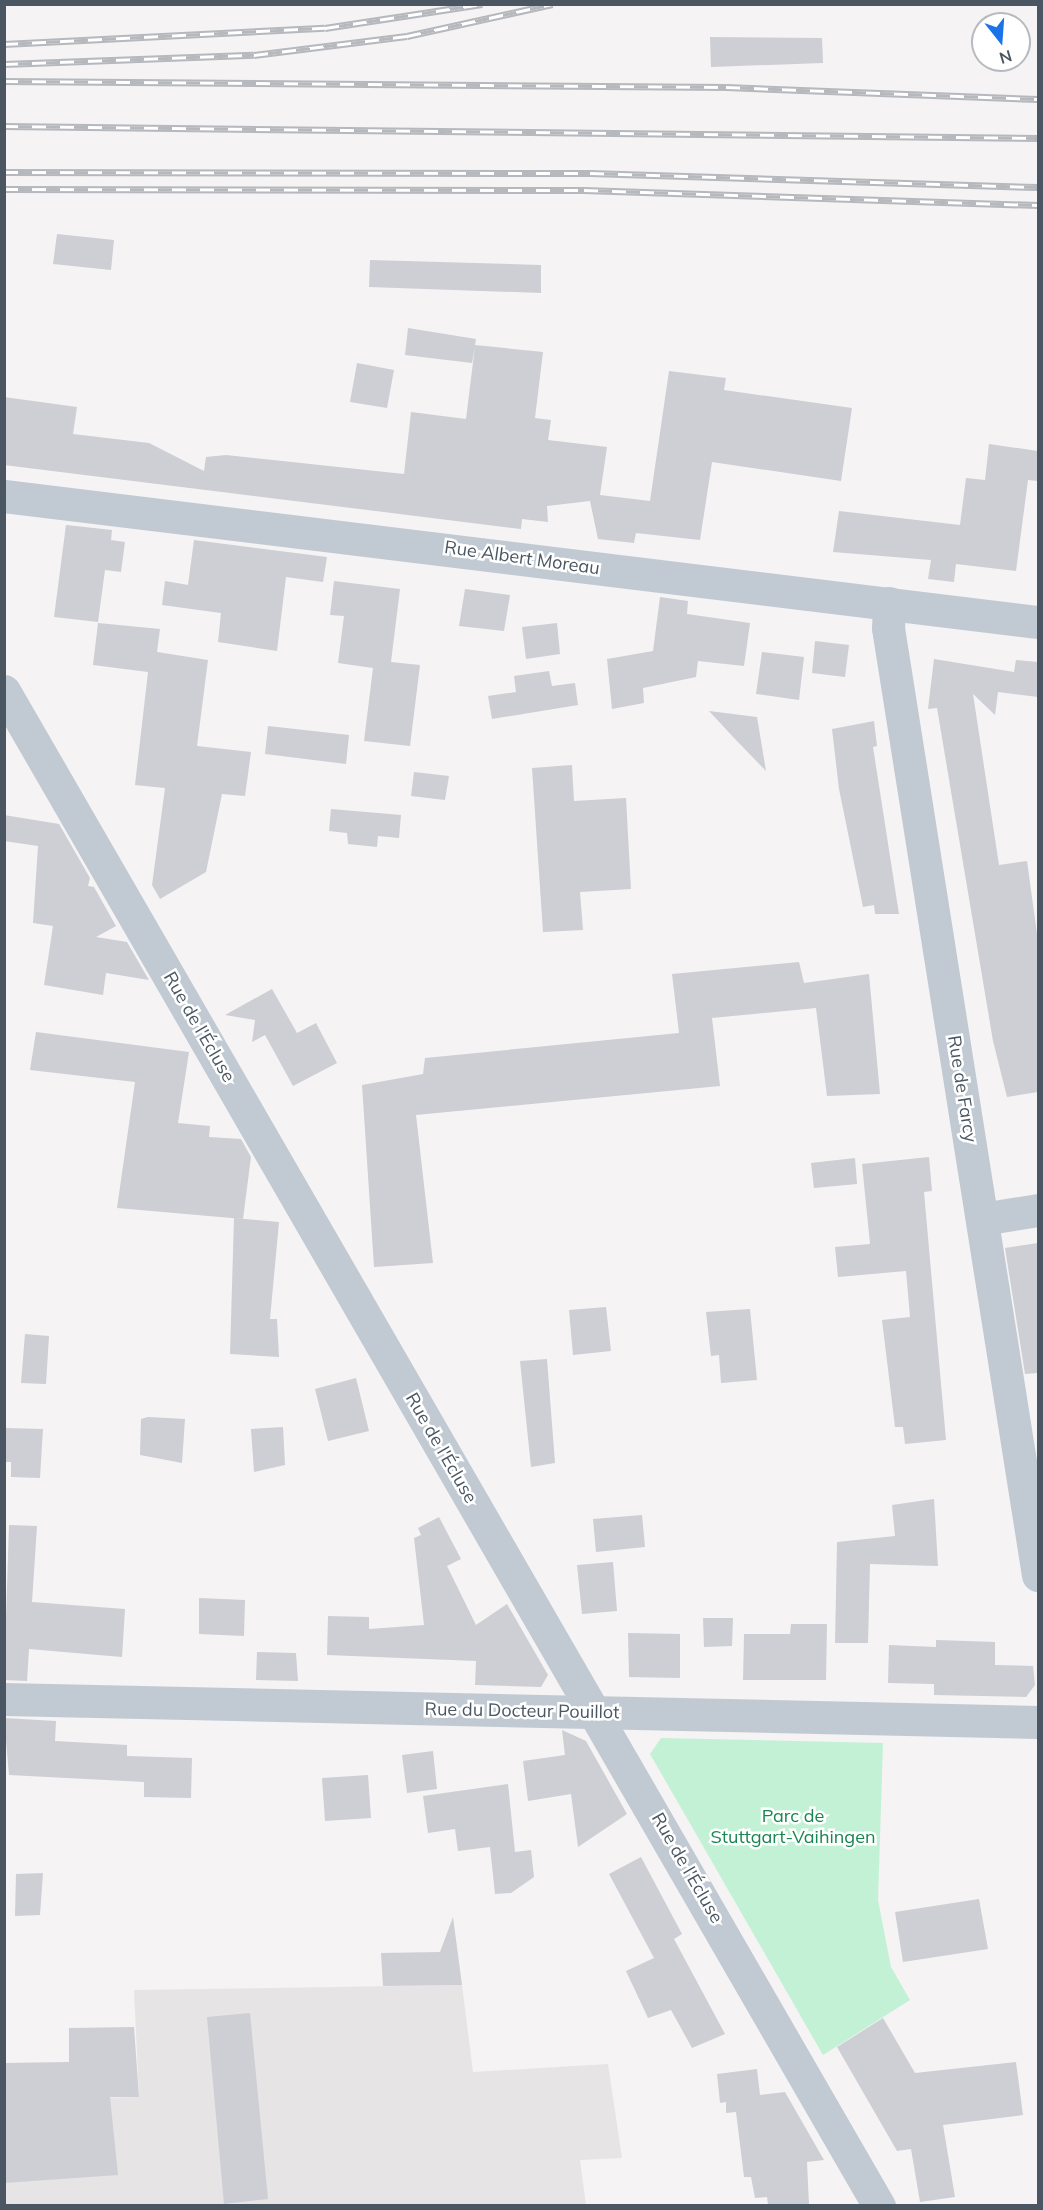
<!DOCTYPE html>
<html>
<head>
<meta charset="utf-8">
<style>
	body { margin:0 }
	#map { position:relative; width:1043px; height:2210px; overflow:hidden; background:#f5f3f3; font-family:Mulish,sans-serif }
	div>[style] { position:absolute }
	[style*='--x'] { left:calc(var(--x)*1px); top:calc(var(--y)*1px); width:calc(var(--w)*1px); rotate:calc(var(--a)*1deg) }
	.education>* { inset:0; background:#e6e4e5 }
	.green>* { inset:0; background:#c3f1d5 }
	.building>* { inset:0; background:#cdcfd5 }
	.street>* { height:33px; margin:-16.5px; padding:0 16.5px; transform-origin:16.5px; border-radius:16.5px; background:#c1cad2 }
	.rail>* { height:7px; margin-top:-3.5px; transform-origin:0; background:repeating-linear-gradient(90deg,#fff 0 14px,#b5b8bd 0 28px); box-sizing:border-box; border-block:2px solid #b5b8bd }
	span { translate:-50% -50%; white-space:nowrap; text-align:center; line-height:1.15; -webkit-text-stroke:5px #fff; paint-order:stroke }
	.street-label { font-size:18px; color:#4a5661 }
	.park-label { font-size:18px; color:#17864f }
	.frame { position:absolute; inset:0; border:6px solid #4a5661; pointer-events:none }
	.north { position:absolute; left:971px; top:12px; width:60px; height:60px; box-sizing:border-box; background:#fff; border:2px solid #b7bbc0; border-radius:50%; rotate:163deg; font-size:16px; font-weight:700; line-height:24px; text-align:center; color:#4a5661 }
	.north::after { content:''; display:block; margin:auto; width:21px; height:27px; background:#1a73e8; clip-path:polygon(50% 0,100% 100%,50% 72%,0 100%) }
</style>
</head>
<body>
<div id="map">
	<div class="education">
		<div style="clip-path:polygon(462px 1985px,473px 2072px,608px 2064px,622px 2158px,580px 2160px,586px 2205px,5px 2205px,4px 2100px,139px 2097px,134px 1990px)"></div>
	</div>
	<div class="green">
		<div style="clip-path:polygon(661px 1738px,883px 1743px,878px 1900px,891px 1967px,910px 2000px,823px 2055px,650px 1754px)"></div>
	</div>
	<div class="building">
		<div style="clip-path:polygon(710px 37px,822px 38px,823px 63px,711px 67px)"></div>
		<div style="clip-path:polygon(57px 234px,114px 240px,111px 270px,53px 264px)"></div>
		<div style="clip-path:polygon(370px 260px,541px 265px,541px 293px,369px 287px)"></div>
		<div style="clip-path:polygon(408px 328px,476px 339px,475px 345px,543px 352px,535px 418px,551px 420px,548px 440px,607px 447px,600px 495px,650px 501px,669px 371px,726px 378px,724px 390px,852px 408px,841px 481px,712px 462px,700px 540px,636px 533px,634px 543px,598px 539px,590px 501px,547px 506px,548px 522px,522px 519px,521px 529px,4px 465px,4px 397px,77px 407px,73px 434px,149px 443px,204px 471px,206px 457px,226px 455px,404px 474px,411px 412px,466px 419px,475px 346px,472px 363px,405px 355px)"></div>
		<div style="clip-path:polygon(357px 363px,394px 370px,387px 408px,350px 402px)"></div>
		<div style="clip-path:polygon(989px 444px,1038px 451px,1038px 481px,1028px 480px,1016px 571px,956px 564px,954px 582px,928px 579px,931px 560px,833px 552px,839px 511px,960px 525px,966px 478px,985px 480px)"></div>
		<div style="clip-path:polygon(66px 525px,112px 530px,111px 540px,125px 542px,121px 572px,105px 570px,98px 622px,54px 617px)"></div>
		<div style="clip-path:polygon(194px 540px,327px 557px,323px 582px,286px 577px,277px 651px,218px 642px,221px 613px,162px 605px,165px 581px,188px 585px)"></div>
		<div style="clip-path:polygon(334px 581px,400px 589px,391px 662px,420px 665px,410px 746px,364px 741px,373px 668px,338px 663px,344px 616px,330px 615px)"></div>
		<div style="clip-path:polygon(465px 589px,510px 595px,504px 631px,459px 626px)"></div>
		<div style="clip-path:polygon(660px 597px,688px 601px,687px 614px,750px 623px,744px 666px,698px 661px,696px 677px,643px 688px,644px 703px,612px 709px,607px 659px,653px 651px)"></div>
		<div style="clip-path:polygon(98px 623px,160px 629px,157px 652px,208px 660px,197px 746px,251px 752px,245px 796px,222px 794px,206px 872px,160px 899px,152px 885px,165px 788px,135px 785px,148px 672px,93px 665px)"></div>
		<div style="clip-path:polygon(557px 623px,560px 654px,526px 659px,522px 627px)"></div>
		<div style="clip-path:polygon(815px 641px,849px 645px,845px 677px,812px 673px)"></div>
		<div style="clip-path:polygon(762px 652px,804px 657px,799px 700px,756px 694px)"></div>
		<div style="clip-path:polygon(934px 659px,1014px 672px,1016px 660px,1038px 662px,1038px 697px,998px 692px,995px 715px,973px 694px,999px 865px,1027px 861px,1038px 941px,1038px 1092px,1007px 1097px,993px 1041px,937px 708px,928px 709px)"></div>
		<div style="clip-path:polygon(549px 671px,552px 686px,575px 683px,578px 705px,492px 719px,488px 696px,516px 692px,514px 676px)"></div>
		<div style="clip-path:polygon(709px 711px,757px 717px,766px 771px,735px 739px)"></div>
		<div style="clip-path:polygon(874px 721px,877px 746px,873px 747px,899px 914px,875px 914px,874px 905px,863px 907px,839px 789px,832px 729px)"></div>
		<div style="clip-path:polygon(268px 726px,349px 735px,346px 764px,265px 754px)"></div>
		<div style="clip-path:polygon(572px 765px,574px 801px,626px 798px,631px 889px,580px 892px,583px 930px,543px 932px,532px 768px)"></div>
		<div style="clip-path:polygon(414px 772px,449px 776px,445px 800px,411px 796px)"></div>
		<div style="clip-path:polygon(331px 809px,401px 815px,399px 838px,378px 836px,377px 847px,348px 844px,347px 833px,329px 831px)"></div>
		<div style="clip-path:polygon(4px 815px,59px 824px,90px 878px,88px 886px,94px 887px,116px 926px,96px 937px,127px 942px,149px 980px,106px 973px,103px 995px,44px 985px,53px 926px,33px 923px,38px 846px,4px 841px)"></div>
		<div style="clip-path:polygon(799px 962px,804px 983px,869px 974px,880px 1094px,827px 1096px,816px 1008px,712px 1018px,720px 1086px,416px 1115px,433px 1263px,374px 1267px,362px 1085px,423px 1074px,425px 1058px,679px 1033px,672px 974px)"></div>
		<div style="clip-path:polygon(272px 989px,297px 1033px,316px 1023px,337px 1063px,293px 1086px,265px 1035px,252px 1042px,255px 1020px,225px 1015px)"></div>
		<div style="clip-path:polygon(36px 1032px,189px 1052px,178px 1123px,210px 1126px,209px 1137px,241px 1139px,251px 1157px,243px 1219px,117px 1208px,135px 1082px,30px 1070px)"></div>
		<div style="clip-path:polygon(929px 1157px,932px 1191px,924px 1192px,946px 1440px,905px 1444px,903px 1427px,895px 1427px,882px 1320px,910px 1317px,906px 1271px,838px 1277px,835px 1247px,870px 1244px,862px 1164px)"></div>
		<div style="clip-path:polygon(855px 1158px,857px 1184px,814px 1188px,811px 1163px)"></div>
		<div style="clip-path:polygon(234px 1218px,279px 1222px,270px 1319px,277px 1319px,279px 1357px,230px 1354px)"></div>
		<div style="clip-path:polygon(1038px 1243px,1038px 1373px,1025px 1374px,1005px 1248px)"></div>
		<div style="clip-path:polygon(606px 1307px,611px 1351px,573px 1355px,569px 1310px)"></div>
		<div style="clip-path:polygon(750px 1309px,757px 1380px,721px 1383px,719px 1355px,711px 1356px,706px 1312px)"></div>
		<div style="clip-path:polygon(25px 1334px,49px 1336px,46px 1384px,21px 1383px)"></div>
		<div style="clip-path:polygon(547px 1359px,555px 1463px,531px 1467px,520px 1361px)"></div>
		<div style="clip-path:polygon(356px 1378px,369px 1431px,328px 1441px,315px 1389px)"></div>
		<div style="clip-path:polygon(148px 1417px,185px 1419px,182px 1463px,140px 1455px,141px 1419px)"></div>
		<div style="clip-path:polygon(283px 1427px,285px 1465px,254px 1472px,251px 1429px)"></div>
		<div style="clip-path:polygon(4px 1428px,43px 1429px,40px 1478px,11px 1477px,11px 1462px,4px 1462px)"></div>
		<div style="clip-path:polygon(934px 1499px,938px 1566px,870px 1564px,868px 1643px,835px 1643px,837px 1542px,895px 1536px,892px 1505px)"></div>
		<div style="clip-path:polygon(642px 1515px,645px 1547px,596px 1552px,593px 1519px)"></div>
		<div style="clip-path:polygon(439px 1517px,461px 1559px,447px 1566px,476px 1625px,507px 1604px,548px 1675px,541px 1687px,475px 1685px,476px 1661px,327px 1655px,328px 1616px,369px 1617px,369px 1629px,424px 1625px,414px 1538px,421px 1535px,418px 1528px)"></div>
		<div style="clip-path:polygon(9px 1525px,37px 1526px,32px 1602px,125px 1609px,122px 1657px,29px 1649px,27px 1681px,4px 1680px)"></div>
		<div style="clip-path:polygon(613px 1562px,617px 1611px,582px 1614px,577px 1565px)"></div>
		<div style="clip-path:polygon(199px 1598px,245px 1600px,244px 1636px,199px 1634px)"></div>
		<div style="clip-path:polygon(703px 1618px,733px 1618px,732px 1646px,704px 1647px)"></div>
		<div style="clip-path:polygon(791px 1624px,827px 1624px,826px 1680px,743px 1680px,744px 1634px,790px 1634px)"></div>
		<div style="clip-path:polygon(628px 1633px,680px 1634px,680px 1678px,629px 1677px)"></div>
		<div style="clip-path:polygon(936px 1640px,995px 1642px,995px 1665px,1033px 1666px,1035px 1685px,1026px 1697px,934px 1695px,934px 1684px,888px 1683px,889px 1645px,936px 1647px)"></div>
		<div style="clip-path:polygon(257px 1652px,296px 1653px,298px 1681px,256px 1680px)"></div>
		<div style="clip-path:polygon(4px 1718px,56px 1721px,55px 1741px,127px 1745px,127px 1756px,192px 1758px,191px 1798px,144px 1797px,144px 1782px,9px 1775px)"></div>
		<div style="clip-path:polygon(562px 1730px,586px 1741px,627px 1814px,578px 1847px,571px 1794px,528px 1801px,523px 1761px,565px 1755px)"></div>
		<div style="clip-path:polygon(433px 1751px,437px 1789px,407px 1793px,402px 1755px)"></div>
		<div style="clip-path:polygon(368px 1775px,371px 1818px,325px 1821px,322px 1778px)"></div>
		<div style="clip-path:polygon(508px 1784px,515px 1852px,531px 1850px,534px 1877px,511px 1893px,495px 1894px,490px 1847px,458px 1851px,455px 1829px,428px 1833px,423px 1796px)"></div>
		<div style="clip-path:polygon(641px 1857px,682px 1934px,674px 1939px,725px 2034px,692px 2048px,671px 2010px,648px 2018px,626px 1971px,654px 1958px,609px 1874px)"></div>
		<div style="clip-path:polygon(43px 1873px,40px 1915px,15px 1916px,16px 1874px)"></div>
		<div style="clip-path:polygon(979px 1899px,988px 1949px,903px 1962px,895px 1912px)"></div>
		<div style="clip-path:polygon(453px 1917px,462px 1985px,383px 1986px,381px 1953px,440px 1952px)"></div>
		<div style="clip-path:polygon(250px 2013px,268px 2199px,224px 2204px,207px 2017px)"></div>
		<div style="clip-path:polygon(883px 2018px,915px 2073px,1016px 2062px,1023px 2115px,943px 2125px,955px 2197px,920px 2202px,911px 2149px,897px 2151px,837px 2047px)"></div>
		<div style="clip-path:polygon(134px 2027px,139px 2097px,110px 2097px,118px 2175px,4px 2183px,4px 2063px,69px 2062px,69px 2028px)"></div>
		<div style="clip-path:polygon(757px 2069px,760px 2095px,785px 2092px,824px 2160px,807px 2162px,809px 2205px,768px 2205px,767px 2197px,755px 2198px,751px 2177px,744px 2177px,736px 2112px,726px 2113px,726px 2102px,720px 2103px,717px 2074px)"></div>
	</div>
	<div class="street">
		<div style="--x:4;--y:496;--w:1042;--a:6.95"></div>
		<div style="--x:889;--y:603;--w:25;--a:92"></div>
		<div style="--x:888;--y:628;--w:959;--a:81"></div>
		<div style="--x:4;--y:691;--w:1750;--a:59.99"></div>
		<div style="--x:982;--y:1219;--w:57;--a:-9.1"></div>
		<div style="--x:4;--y:1699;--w:1034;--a:1.27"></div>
	</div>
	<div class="rail">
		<div style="--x:4;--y:44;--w:321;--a:-2.9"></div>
		<div style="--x:325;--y:28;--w:159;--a:-8.7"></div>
		<div style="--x:4;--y:64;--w:250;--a:-2.1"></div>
		<div style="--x:254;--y:55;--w:154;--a:-7.1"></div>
		<div style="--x:407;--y:36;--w:149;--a:-12.4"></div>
		<div style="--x:4;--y:81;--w:722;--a:0.48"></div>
		<div style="--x:726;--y:87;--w:312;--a:2.2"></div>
		<div style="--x:4;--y:126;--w:1034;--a:0.66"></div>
		<div style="--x:4;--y:172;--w:586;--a:0.1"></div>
		<div style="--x:590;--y:173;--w:448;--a:1.8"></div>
		<div style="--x:4;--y:189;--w:580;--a:0.1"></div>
		<div style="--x:584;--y:190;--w:454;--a:1.9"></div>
	</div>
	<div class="street-label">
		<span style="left:522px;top:558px;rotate:8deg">Rue Albert Moreau</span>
		<span style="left:199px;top:1027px;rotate:60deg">Rue de l'Écluse</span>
		<span style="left:962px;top:1089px;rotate:81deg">Rue de Farcy</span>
		<span style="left:441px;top:1448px;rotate:60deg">Rue de l'Écluse</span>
		<span style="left:522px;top:1711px;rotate:1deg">Rue du Docteur Pouillot</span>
		<span style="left:687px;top:1868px;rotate:60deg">Rue de l'Écluse</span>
	</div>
	<div class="park-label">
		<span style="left:793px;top:1827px">Parc de<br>Stuttgart-Vaihingen</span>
	</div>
	<div class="frame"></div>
	<div class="north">N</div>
</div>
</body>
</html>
